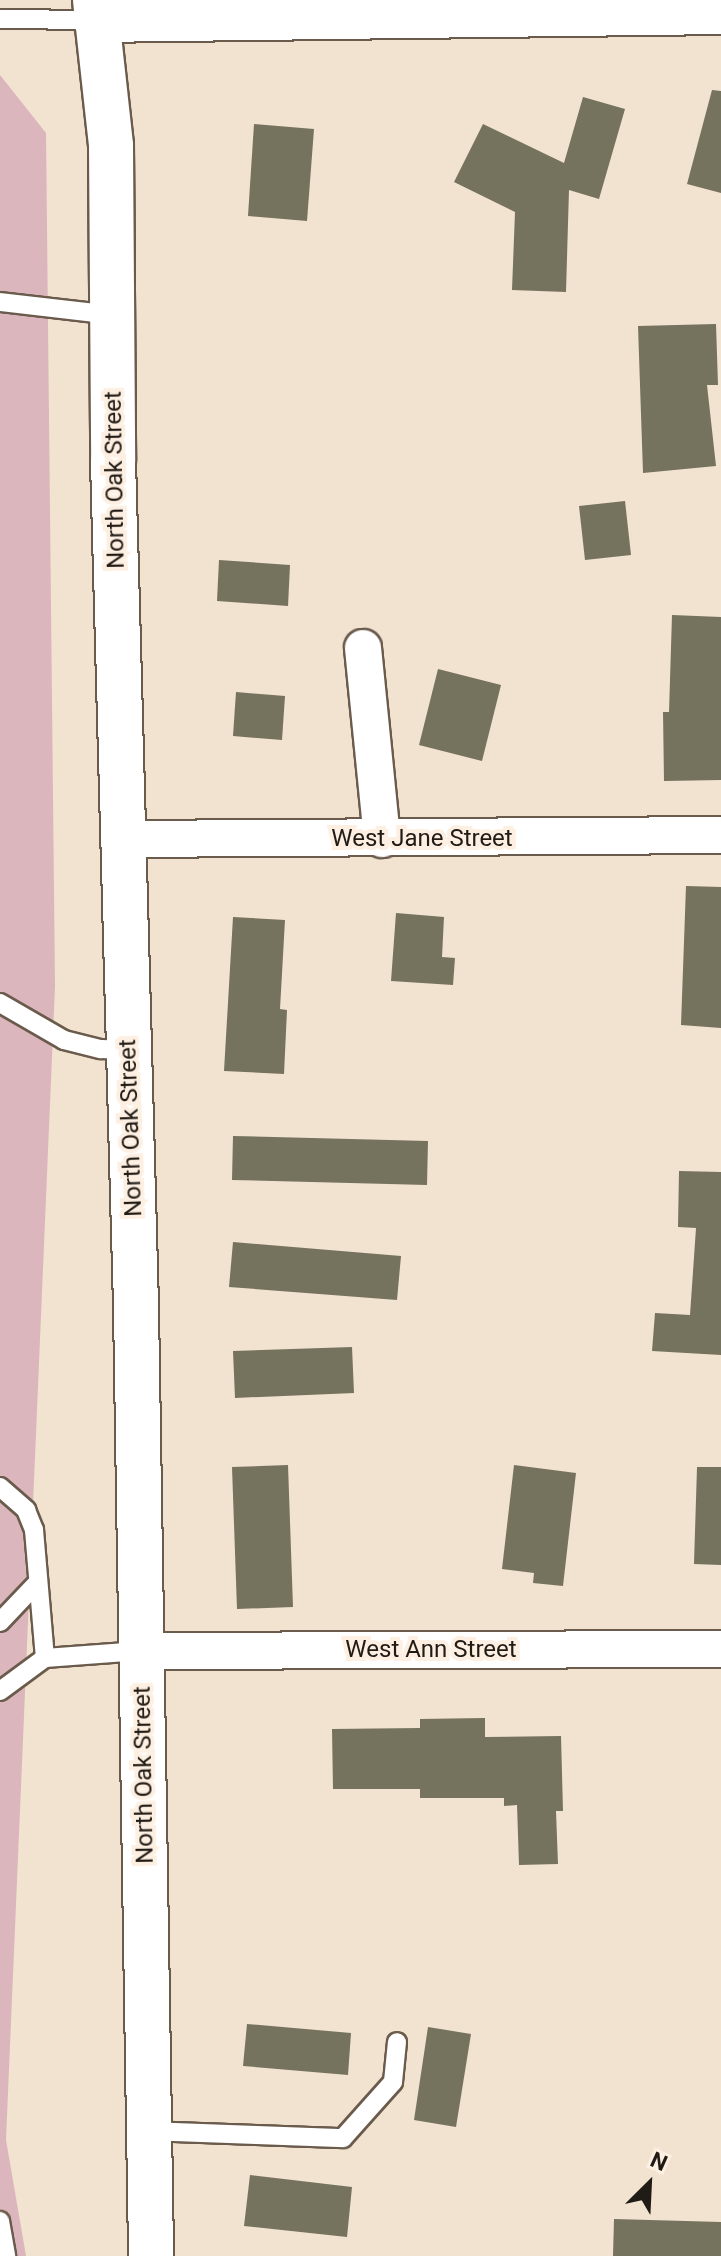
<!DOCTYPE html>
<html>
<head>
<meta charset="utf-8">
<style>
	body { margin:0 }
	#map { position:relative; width:721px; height:2256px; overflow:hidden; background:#f2e2d0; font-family:Roboto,sans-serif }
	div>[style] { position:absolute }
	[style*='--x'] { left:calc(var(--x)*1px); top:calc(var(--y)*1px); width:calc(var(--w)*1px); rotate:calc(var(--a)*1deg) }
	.green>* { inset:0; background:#dcb6bd }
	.building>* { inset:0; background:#75725e }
	.roads { filter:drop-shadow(2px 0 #6a5b4c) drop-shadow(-2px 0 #6a5b4c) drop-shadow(0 2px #6a5b4c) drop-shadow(0 -2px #6a5b4c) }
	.lane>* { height:18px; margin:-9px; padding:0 9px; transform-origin:9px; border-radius:9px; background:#fff }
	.street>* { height:36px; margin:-18px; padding:0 18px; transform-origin:18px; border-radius:18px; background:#fff }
	.secondary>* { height:44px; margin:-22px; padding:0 22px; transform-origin:22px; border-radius:22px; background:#fff }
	span { translate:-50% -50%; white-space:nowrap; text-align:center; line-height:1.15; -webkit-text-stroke:8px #fdefe1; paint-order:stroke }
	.street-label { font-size:24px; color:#211b15 }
	.north { position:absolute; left:609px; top:2144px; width:80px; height:80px; -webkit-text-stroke:6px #fdefe1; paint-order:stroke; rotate:24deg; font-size:22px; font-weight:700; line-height:32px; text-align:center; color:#211b15 }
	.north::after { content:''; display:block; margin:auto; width:28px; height:36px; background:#211b15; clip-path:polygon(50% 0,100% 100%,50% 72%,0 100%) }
</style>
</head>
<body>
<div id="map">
	<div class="green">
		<div style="clip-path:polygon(0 75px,46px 133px,55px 986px,6px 2140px,26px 2256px,0 2256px)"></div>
	</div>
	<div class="building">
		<div style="clip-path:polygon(712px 90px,721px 91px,721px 193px,687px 184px)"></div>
		<div style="clip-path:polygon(583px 97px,625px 109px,599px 199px,569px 190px,566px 292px,512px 290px,515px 212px,454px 182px,483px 124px,564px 163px)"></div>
		<div style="clip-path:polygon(254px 124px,314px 129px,307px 221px,248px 216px)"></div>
		<div style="clip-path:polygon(716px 324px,718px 385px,707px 385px,716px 466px,643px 473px,638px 326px)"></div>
		<div style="clip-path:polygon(625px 501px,631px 555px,585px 560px,579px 506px)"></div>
		<div style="clip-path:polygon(219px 560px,290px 565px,288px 606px,217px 601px)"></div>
		<div style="clip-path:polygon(672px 615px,721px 617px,721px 780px,664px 781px,663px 712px,669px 712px)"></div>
		<div style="clip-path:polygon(438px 669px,501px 685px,482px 761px,419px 745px)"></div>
		<div style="clip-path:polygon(236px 692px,285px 696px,282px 740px,233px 736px)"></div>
		<div style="clip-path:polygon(686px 886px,721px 887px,721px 1028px,681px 1025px)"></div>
		<div style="clip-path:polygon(396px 913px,444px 917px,442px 957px,455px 958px,453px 985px,391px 981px)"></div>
		<div style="clip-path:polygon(233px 917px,285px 920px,280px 1009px,287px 1010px,284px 1074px,224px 1071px)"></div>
		<div style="clip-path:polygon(233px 1136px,428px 1141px,427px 1185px,232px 1180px)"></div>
		<div style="clip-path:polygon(679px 1171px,721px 1172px,721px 1355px,652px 1351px,655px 1313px,690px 1315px,696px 1228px,678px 1227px)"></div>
		<div style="clip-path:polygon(233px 1242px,401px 1256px,397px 1300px,229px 1287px)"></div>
		<div style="clip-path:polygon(352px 1347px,354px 1393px,235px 1398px,233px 1351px)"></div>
		<div style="clip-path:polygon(288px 1465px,293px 1607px,237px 1609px,232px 1467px)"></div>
		<div style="clip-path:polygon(514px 1465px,576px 1473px,563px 1586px,533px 1583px,534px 1573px,502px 1569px)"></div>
		<div style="clip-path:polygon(697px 1467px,721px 1467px,721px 1565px,694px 1564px)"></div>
		<div style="clip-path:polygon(485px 1718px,485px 1737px,561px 1736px,563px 1811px,556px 1811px,558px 1864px,519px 1865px,517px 1805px,504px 1806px,504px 1798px,420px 1798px,420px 1789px,333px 1789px,332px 1729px,420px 1728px,420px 1719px)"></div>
		<div style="clip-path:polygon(247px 2024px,351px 2033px,348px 2075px,243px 2066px)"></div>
		<div style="clip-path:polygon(428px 2027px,471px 2034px,456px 2127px,414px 2120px)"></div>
		<div style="clip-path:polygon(250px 2175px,352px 2187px,347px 2237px,244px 2226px)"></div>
		<div style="clip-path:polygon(614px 2219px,721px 2222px,721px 2256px,613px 2256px)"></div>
	</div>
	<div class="roads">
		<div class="lane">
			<div style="--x:0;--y:19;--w:96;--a:0.6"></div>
			<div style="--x:0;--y:302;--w:113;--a:6.6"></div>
			<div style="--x:0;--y:1003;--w:74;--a:30"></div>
			<div style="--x:64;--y:1040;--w:38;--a:14"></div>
			<div style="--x:101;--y:1049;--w:28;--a:2"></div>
			<div style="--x:0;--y:1487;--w:35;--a:41"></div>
			<div style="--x:26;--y:1510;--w:22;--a:68"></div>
			<div style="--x:34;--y:1530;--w:128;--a:85.1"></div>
			<div style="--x:45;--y:1658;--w:95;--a:-4.2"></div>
			<div style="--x:0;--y:1622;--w:55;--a:-46.5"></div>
			<div style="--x:0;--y:1691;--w:56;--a:-36.3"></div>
			<div style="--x:149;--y:2131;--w:194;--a:2.1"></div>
			<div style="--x:343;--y:2138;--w:75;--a:-48.2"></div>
			<div style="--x:393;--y:2082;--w:40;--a:-84.3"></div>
			<div style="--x:0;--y:2221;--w:36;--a:80"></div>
		</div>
		<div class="street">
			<div style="--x:363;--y:648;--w:192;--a:84.3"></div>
			<div style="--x:123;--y:839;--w:598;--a:-0.38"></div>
			<div style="--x:140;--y:1651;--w:581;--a:-0.2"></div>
		</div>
		<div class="secondary">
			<div style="--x:95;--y:0;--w:147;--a:83.7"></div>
			<div style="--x:111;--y:146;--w:315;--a:89.6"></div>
			<div style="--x:113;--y:461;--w:846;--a:88.44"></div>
			<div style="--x:136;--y:1307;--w:949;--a:89.09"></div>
			<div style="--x:96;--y:20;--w:625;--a:-0.73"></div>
		</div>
	</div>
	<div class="street-label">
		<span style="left:115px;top:480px;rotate:-91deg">North Oak Street</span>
		<span style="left:422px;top:839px">West Jane Street</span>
		<span style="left:131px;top:1128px;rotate:-92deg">North Oak Street</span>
		<span style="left:431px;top:1650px">West Ann Street</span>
		<span style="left:144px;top:1775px;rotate:-91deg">North Oak Street</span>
	</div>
	<div class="north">N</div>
</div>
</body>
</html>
